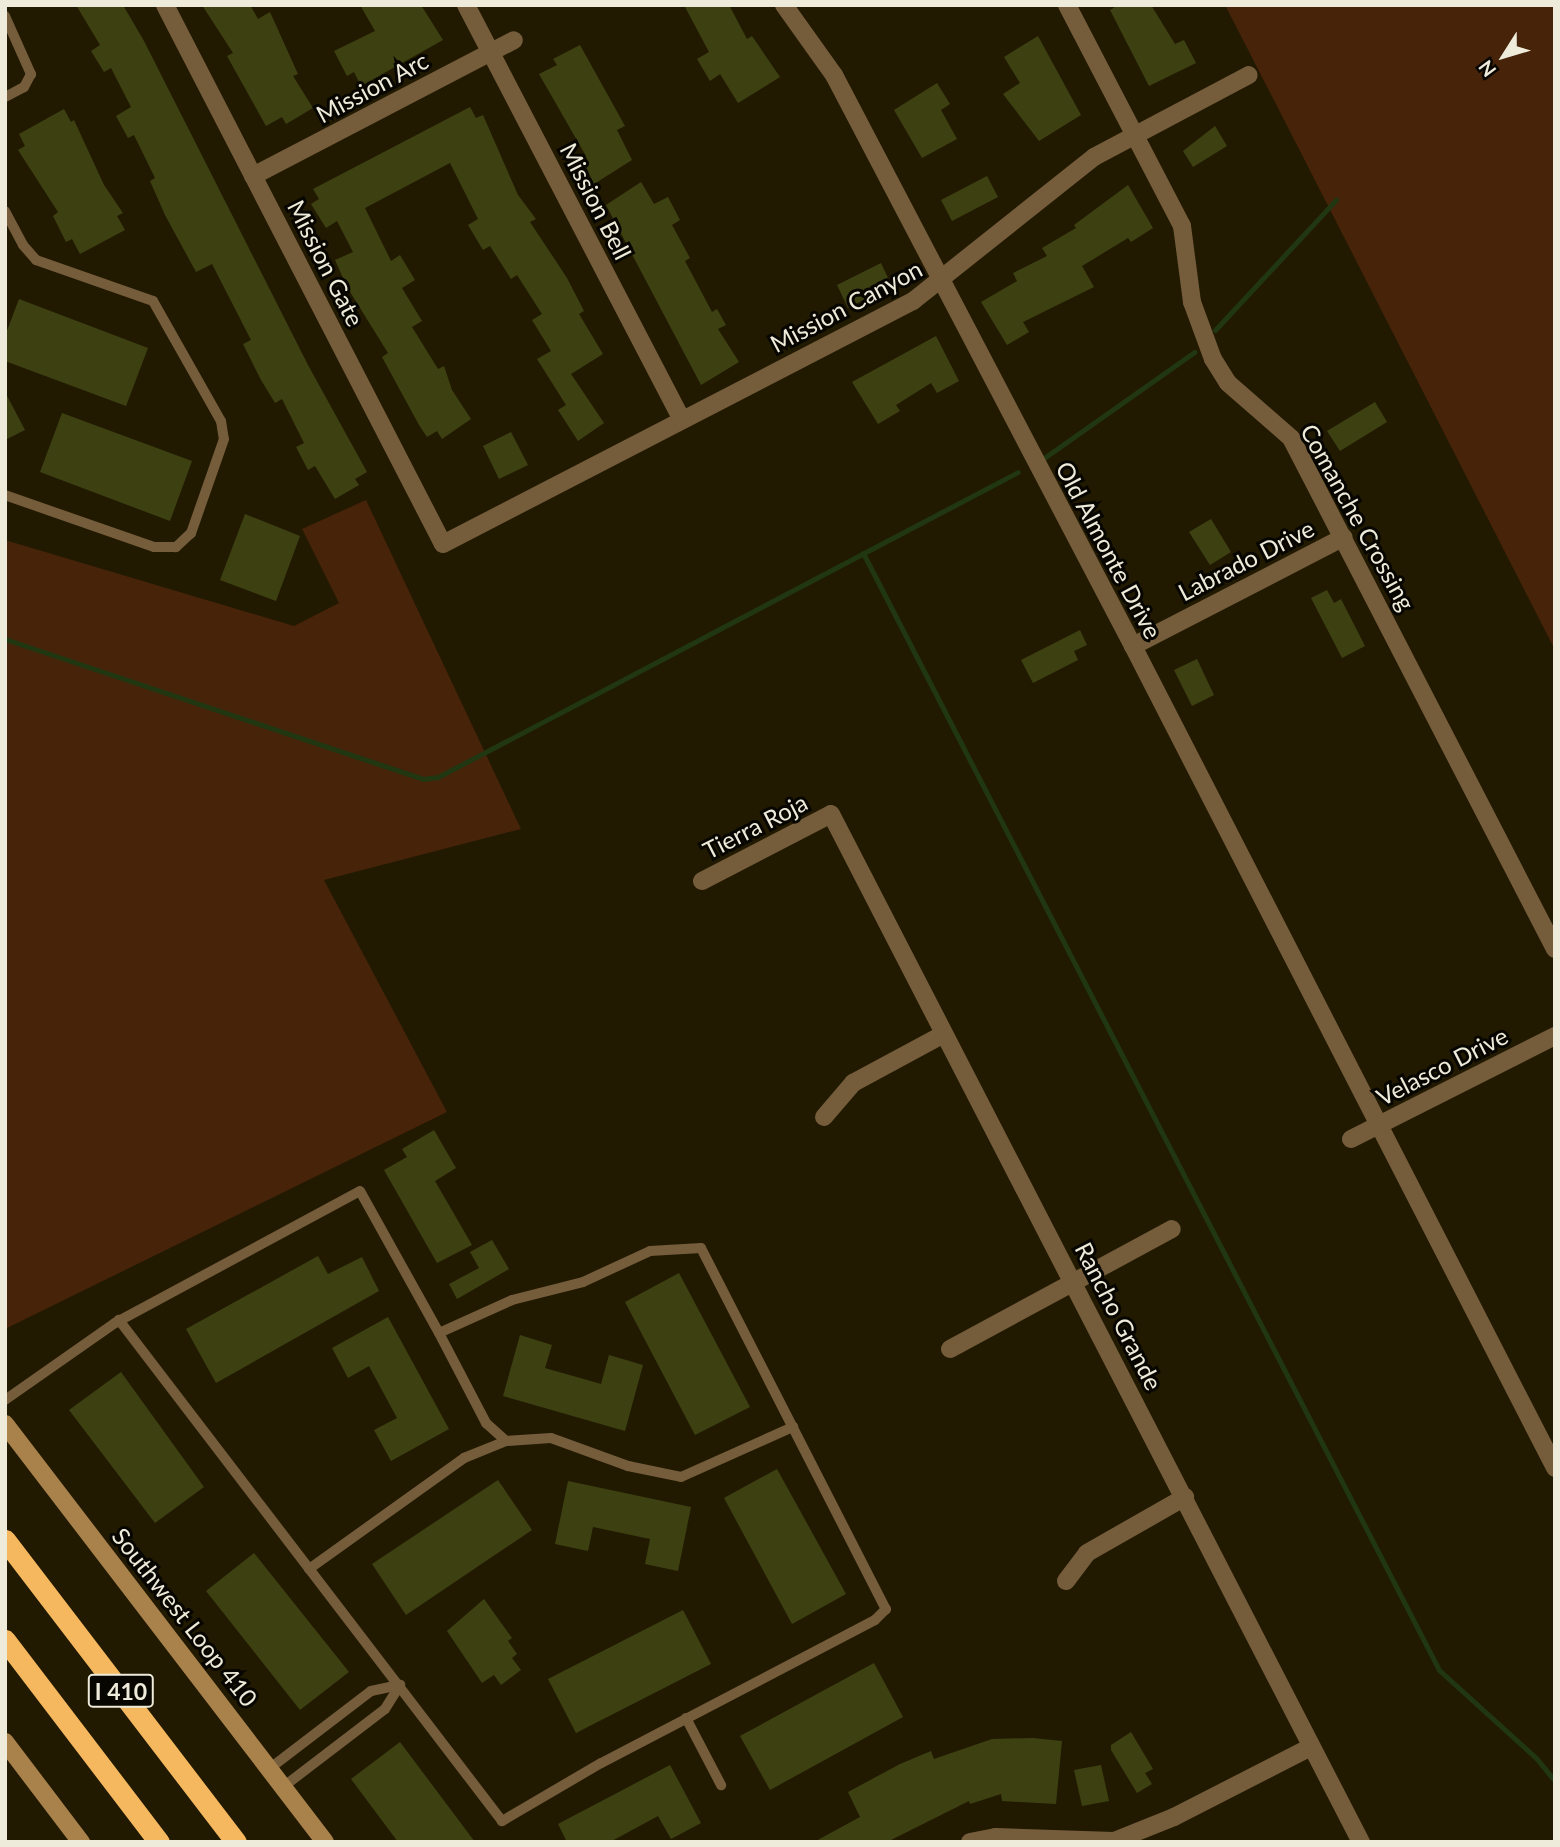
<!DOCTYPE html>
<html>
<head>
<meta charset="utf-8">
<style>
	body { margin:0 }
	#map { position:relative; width:1560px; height:1847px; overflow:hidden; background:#211a01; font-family:Lato,sans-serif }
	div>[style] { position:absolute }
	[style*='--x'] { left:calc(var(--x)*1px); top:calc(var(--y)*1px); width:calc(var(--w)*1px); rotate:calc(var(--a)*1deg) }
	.green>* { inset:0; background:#462309 }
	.stream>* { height:5px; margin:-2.5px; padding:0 2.5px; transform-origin:2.5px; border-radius:2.5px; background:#213711 }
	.building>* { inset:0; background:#3d4112 }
	.lane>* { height:10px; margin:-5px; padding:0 5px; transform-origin:5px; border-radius:5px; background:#755c3b }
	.street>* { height:18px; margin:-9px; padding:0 9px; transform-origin:9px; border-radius:9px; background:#755c3b }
	.secondary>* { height:18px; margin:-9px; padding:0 9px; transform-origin:9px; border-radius:9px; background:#a9814b }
	.highway>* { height:21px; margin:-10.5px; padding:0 10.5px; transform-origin:10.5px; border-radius:10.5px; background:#f6b85f }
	span { translate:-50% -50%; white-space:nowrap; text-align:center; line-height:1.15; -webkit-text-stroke:6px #080601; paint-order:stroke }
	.shield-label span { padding:2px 5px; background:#080601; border:2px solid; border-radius:5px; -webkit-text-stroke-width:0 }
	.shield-label { font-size:23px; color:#efebdb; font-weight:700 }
	.street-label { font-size:24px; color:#efebdb }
	.frame { position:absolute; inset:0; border:7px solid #efebdb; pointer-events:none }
	.north { position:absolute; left:1469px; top:21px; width:70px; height:70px; -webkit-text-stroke:5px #080601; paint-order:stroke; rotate:233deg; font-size:19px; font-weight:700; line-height:28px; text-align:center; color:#efebdb }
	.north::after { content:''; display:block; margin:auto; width:24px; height:32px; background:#efebdb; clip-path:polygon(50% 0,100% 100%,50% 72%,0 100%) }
</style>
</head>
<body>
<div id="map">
	<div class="green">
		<div style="clip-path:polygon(1225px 5px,1555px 5px,1555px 650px,1300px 151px)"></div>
		<div style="clip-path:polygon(366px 500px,521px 829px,324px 880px,447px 1112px,5px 1329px,5px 540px,294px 626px,339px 603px,302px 529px)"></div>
	</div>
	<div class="stream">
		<div style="--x:1215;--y:330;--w:178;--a:-47.1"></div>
		<div style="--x:1044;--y:458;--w:184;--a:-35.2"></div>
		<div style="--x:863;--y:553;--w:1257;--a:62.72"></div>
		<div style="--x:1439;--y:1670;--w:132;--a:42.2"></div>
		<div style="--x:1537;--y:1759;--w:28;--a:51"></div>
		<div style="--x:5;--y:639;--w:441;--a:18.5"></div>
		<div style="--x:423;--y:779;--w:15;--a:-8"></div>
		<div style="--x:438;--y:777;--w:655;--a:-27.74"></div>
	</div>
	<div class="building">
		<div style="clip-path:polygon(76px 5px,123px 5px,144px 41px,308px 365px,367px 472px,355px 479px,359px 485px,335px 499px,315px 466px,308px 470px,296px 447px,304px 443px,282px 399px,275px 403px,261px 380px,243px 344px,251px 340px,212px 264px,196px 272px,165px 215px,150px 181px,155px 178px,134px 135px,128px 138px,116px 116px,131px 107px,111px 68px,104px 72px,91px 51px,100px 45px)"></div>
		<div style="clip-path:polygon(202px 5px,250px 5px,258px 19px,270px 12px,298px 74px,293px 76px,313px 108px,286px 124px,282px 117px,266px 126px,227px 56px,233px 53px)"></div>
		<div style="clip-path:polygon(360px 5px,421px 5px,443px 40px,361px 86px,354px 72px,347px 76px,334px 51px,375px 31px)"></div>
		<div style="clip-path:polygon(684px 5px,729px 5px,747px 39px,752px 36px,780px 77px,738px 103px,720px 74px,710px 81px,697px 59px,709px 52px)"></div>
		<div style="clip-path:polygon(1118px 5px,1151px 5px,1175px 44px,1184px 40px,1196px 63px,1149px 86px,1110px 10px)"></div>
		<div style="clip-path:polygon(1038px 36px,1081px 115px,1039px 141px,1003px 94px,1020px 83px,1004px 57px)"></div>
		<div style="clip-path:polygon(580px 45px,625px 126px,617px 130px,632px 160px,594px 184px,582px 158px,586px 156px,539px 74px,557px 65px,553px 59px)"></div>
		<div style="clip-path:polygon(937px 83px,950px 104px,941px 110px,957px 139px,922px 158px,894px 110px)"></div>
		<div style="clip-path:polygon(470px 107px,476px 118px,483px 115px,518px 195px,536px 219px,530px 222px,567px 278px,584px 311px,579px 314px,603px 354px,571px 374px,604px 423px,578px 441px,558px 410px,566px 405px,537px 359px,551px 351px,532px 320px,542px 314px,517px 275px,511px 279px,490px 246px,483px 250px,468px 225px,478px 219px,450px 163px,365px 208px,391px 261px,400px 255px,415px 280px,402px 288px,422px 321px,412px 327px,438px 369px,444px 366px,452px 390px,471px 419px,442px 439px,437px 431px,427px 437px,419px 425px,382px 357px,388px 353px,347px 287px,335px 260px,353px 252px,337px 221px,326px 228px,311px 204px,319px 199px,313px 189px)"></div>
		<div style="clip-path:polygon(64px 109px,71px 122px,74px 120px,104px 185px,123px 213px,117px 216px,125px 230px,80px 254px,72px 239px,66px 242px,53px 216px,58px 212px,18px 150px,25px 146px,19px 134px)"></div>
		<div style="clip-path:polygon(1215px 126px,1227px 146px,1193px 167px,1183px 151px)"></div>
		<div style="clip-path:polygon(987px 176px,998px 197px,952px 221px,941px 200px)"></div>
		<div style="clip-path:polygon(641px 182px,654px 204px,668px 197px,680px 220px,672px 225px,690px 258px,685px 261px,712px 312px,717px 309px,726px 325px,718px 329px,739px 362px,701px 385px,606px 205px)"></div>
		<div style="clip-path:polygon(1128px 185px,1153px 228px,1131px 242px,1128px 238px,1082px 266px,1094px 287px,1023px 322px,1029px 332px,1007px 345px,981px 302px,1017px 281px,1013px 273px,1047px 256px,1042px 248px,1076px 228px,1074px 225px)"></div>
		<div style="clip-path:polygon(881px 263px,888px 278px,871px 286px,875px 294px,848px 308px,837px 285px)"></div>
		<div style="clip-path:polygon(19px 299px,148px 348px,126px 406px,5px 361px,5px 336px)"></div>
		<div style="clip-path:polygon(936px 336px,959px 381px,937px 393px,931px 383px,896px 405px,900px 411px,878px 424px,852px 382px)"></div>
		<div style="clip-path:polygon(5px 392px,25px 430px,5px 440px)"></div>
		<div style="clip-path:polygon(1375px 402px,1387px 422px,1340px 451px,1327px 431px)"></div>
		<div style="clip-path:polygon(62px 413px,192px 461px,170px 521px,40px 472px)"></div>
		<div style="clip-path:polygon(511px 432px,528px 465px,499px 479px,483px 446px)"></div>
		<div style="clip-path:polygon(245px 514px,300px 536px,276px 601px,220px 580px)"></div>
		<div style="clip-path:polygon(1211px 519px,1231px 552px,1210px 565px,1189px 532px)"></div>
		<div style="clip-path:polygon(1327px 590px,1334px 603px,1341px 599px,1365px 646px,1342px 658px,1311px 598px)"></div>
		<div style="clip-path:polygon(1080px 630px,1087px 645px,1074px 651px,1078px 660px,1033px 683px,1021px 660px)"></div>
		<div style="clip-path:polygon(1197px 659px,1214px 695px,1192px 706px,1174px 670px)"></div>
		<div style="clip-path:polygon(434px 1130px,456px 1168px,435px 1181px,472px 1245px,437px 1263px,384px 1170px,407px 1157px,402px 1149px)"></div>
		<div style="clip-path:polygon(492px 1240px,509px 1269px,457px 1299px,449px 1284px,479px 1268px,470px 1252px)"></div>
		<div style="clip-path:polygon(318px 1256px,328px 1274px,362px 1257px,379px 1291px,216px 1383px,186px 1329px)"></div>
		<div style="clip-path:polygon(679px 1273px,750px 1407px,695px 1435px,625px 1302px)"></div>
		<div style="clip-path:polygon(388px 1317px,449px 1429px,391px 1461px,374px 1430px,397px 1418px,369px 1366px,348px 1378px,332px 1348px)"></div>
		<div style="clip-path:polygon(520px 1335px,552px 1345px,545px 1368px,601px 1384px,609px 1355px,643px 1365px,625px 1431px,503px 1396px)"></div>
		<div style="clip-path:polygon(121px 1372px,204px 1487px,155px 1523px,69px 1410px)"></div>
		<div style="clip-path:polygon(777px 1469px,846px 1594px,792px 1624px,724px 1498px)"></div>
		<div style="clip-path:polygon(498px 1480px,532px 1530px,406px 1615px,372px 1564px)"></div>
		<div style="clip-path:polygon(568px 1481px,691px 1507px,678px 1571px,645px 1564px,650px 1539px,593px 1527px,588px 1551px,555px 1544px)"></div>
		<div style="clip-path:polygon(254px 1553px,349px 1672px,300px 1710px,206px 1591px)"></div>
		<div style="clip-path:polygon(484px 1599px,512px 1638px,508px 1641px,517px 1654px,512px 1658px,521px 1670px,501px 1685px,494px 1675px,482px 1683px,447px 1631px)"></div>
		<div style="clip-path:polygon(683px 1610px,711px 1664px,576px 1733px,548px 1679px)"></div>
		<div style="clip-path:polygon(874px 1663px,903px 1717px,770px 1790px,740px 1736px)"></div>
		<div style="clip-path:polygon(1131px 1732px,1153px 1769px,1145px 1773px,1152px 1784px,1137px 1793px,1111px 1750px,1111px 1745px)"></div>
		<div style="clip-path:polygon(1033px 1738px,1062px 1741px,1056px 1804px,1002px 1801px,1001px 1794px,970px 1804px,969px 1801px,887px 1842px,814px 1842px,860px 1817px,848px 1792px,900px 1764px,931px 1751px,934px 1759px,992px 1739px)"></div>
		<div style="clip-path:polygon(400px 1742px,475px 1842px,398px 1842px,351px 1779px)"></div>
		<div style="clip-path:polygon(670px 1765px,701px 1823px,671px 1839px,658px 1816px,610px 1842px,567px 1842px,558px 1824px)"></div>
		<div style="clip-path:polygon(1101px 1765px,1109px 1801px,1082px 1806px,1074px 1770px)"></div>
	</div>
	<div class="lane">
		<div style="--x:5;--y:16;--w:64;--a:65.9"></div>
		<div style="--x:31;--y:74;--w:15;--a:118"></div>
		<div style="--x:24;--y:87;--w:21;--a:152"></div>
		<div style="--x:5;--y:211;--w:38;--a:62"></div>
		<div style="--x:23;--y:245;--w:20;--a:49"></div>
		<div style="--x:36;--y:260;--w:124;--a:19.3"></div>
		<div style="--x:153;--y:301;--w:138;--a:60.5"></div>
		<div style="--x:221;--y:421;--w:18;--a:81"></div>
		<div style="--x:224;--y:439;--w:100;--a:109.3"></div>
		<div style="--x:191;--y:533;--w:21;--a:137"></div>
		<div style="--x:176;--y:547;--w:22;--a:180"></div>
		<div style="--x:154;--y:547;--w:158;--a:-160.8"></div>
		<div style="--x:439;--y:1333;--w:102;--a:62.4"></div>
		<div style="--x:486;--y:1423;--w:27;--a:42"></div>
		<div style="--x:5;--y:1400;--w:134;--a:-35"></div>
		<div style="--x:115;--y:1323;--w:278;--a:-28.3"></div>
		<div style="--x:360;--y:1191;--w:162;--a:60.9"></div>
		<div style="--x:439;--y:1333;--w:80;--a:-24.3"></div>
		<div style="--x:512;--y:1300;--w:73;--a:-14.2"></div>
		<div style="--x:583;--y:1282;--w:74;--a:-24.8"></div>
		<div style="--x:650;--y:1251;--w:51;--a:-3.4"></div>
		<div style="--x:701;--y:1248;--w:406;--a:62.9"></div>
		<div style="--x:886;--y:1609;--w:16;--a:135"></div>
		<div style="--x:875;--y:1620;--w:309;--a:152.4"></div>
		<div style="--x:601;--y:1763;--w:115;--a:149.6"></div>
		<div style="--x:502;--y:1821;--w:631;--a:-127.4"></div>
		<div style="--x:309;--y:1569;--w:191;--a:-35.6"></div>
		<div style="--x:464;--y:1458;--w:45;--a:-22"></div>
		<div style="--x:506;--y:1441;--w:45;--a:-3.8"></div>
		<div style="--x:551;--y:1438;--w:82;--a:20"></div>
		<div style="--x:628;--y:1466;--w:54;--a:11.7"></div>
		<div style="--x:681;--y:1477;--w:123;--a:-24.1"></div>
		<div style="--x:686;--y:1718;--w:76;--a:62.4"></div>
		<div style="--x:269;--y:1769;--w:128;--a:-37.4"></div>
		<div style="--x:371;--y:1691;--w:30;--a:-12"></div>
		<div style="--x:283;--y:1787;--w:128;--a:-37.4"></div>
		<div style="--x:385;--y:1709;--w:28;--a:-58"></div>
	</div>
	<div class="street">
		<div style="--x:165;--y:5;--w:606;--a:62.72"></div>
		<div style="--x:443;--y:544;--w:529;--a:-27.34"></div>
		<div style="--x:913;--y:301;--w:231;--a:-38.5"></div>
		<div style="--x:1094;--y:157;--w:175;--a:-27.9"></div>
		<div style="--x:466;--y:5;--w:468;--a:62.5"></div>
		<div style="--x:784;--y:5;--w:86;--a:54.5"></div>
		<div style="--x:834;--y:75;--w:645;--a:62.36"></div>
		<div style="--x:1133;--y:646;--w:924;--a:62.82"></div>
		<div style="--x:1067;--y:5;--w:249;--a:62.5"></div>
		<div style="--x:1182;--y:226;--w:77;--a:82.5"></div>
		<div style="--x:1192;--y:302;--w:61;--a:69.8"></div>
		<div style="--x:1213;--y:359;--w:28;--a:58"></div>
		<div style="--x:1228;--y:383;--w:84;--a:41.1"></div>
		<div style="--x:1291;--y:438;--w:575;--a:62.68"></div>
		<div style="--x:253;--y:176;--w:294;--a:-27.5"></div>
		<div style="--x:1133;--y:646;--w:237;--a:-27.3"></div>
		<div style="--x:702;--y:881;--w:145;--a:-27.4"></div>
		<div style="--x:831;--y:814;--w:1157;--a:62.73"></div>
		<div style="--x:824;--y:1117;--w:45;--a:-49.5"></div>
		<div style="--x:853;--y:1083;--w:103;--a:-28.3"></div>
		<div style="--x:1351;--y:1139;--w:229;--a:-26.8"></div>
		<div style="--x:950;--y:1349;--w:252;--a:-28.4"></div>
		<div style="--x:1066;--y:1581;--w:35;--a:-53"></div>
		<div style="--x:1087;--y:1553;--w:113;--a:-29.7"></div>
		<div style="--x:970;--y:1842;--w:26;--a:-11"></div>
		<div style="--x:996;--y:1837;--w:118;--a:1.9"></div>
		<div style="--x:1114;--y:1841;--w:65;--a:-21.8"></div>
		<div style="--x:1174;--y:1817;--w:152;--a:-27.1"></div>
	</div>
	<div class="secondary">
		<div style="--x:5;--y:1424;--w:526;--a:52.56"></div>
		<div style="--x:5;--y:1742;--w:126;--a:52.8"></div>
	</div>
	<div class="highway">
		<div style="--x:5;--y:1540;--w:380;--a:52.6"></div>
		<div style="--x:5;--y:1640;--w:254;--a:52.7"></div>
	</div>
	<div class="shield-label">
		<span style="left:121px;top:1691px">I 410</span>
	</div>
	<div class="street-label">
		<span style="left:372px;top:87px;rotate:-28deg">Mission Arc</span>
		<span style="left:596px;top:201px;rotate:63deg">Mission Bell</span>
		<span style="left:326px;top:263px;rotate:63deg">Mission Gate</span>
		<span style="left:846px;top:306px;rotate:-28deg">Mission Canyon</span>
		<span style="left:1358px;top:517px;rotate:61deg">Comanche Crossing</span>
		<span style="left:1109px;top:550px;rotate:62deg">Old Almonte Drive</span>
		<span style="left:1246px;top:560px;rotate:-27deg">Labrado Drive</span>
		<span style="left:755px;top:826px;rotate:-27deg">Tierra Roja</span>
		<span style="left:1442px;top:1066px;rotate:-27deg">Velasco Drive</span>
		<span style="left:1119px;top:1316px;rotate:63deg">Rancho Grande</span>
		<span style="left:185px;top:1617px;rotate:52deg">Southwest Loop 410</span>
	</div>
	<div class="frame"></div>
	<div class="north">N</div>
</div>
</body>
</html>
